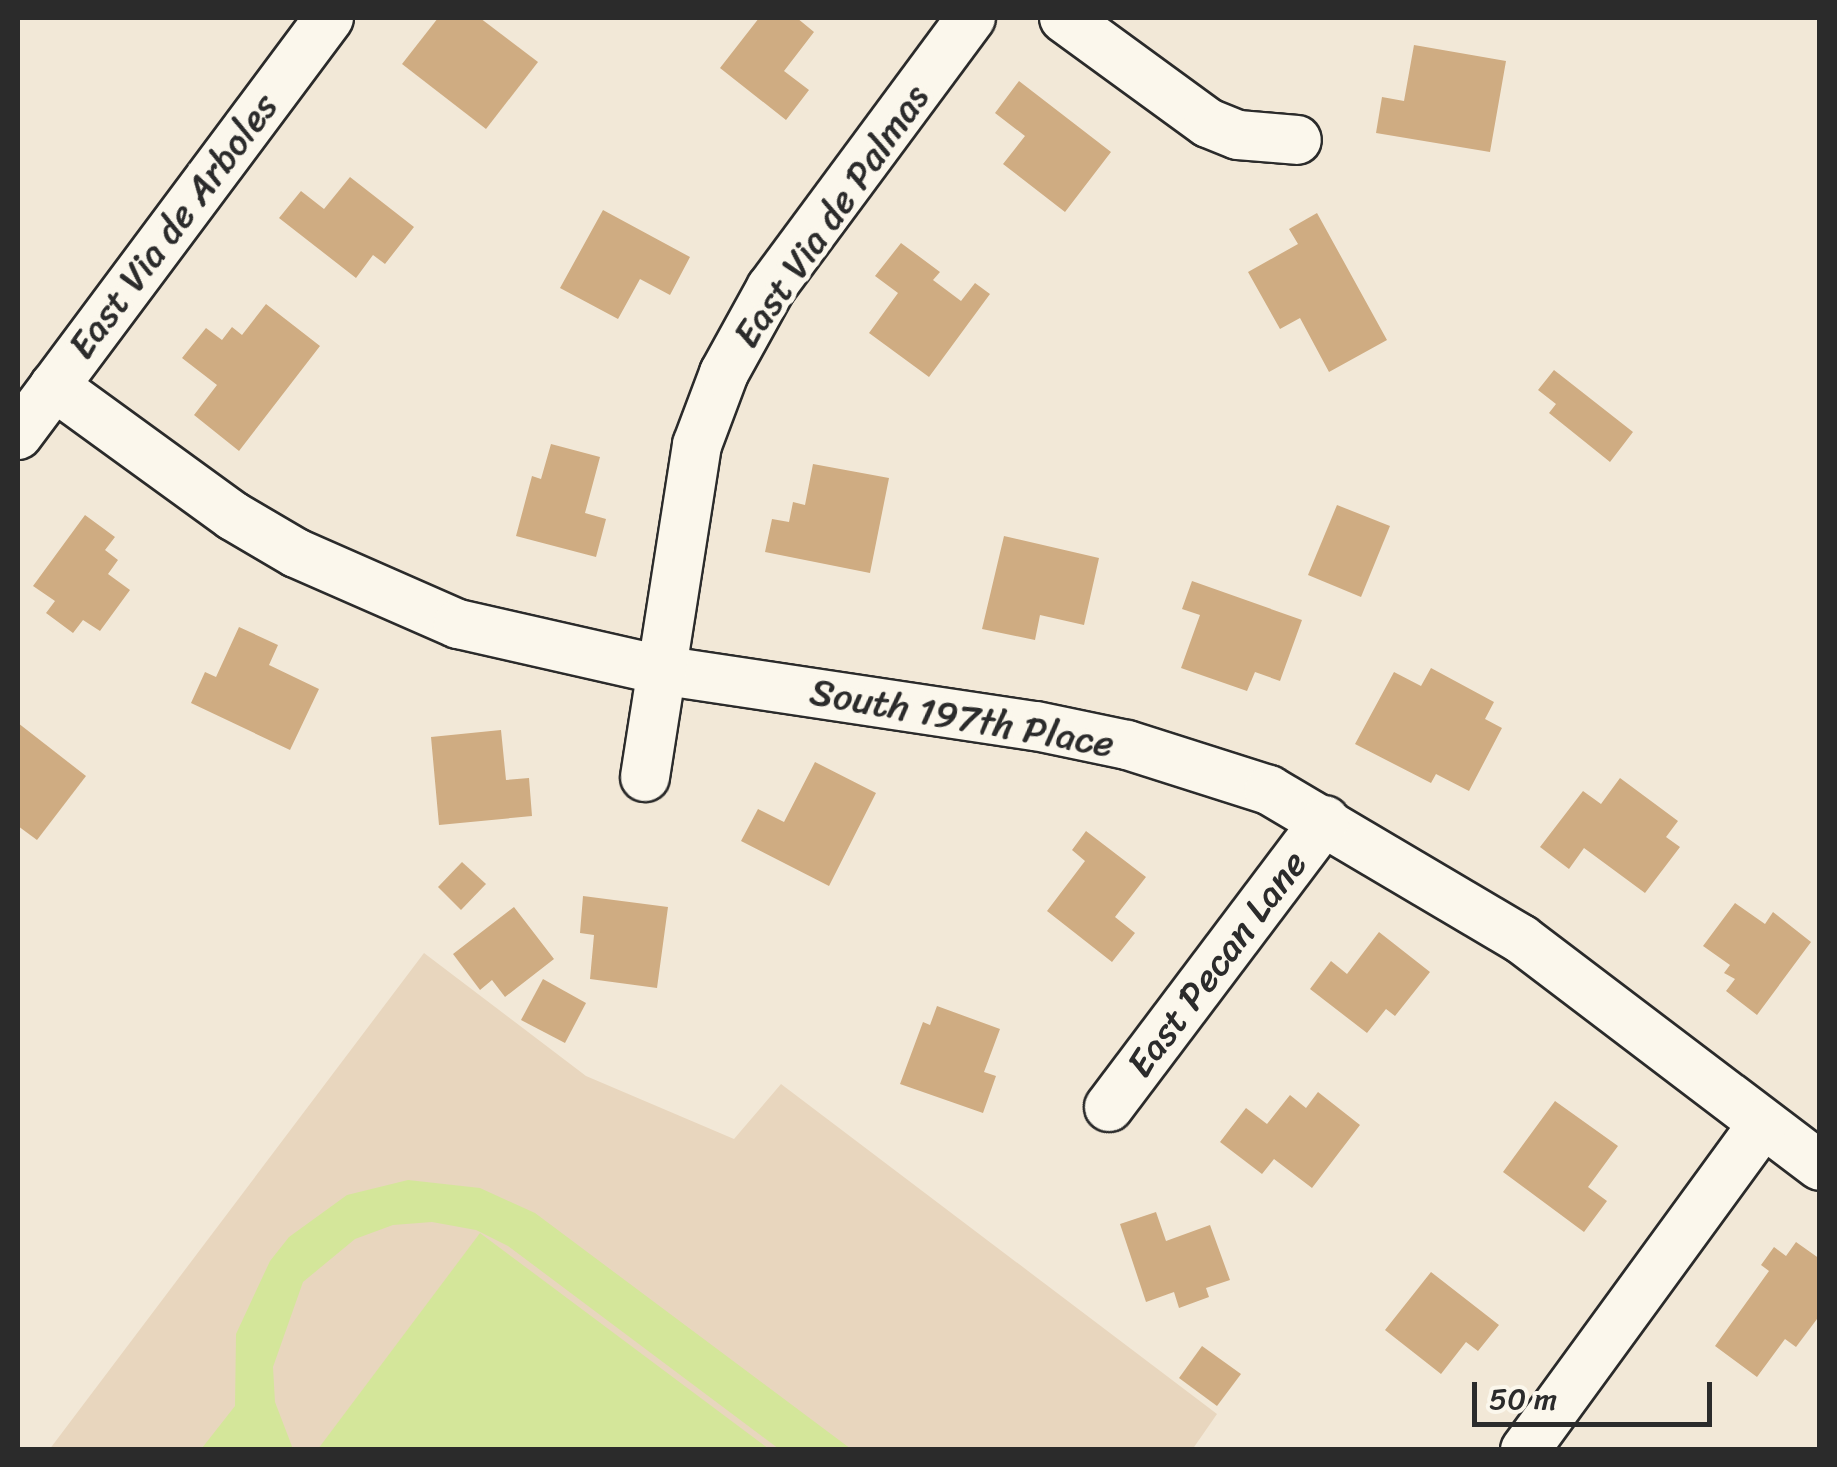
<!DOCTYPE html>
<html>
<head>
<meta charset="utf-8">
<style>
	body { margin:0 }
	#map { position:relative; width:1837px; height:1467px; overflow:hidden; background:#f2e8d7; font-family:Sriracha,sans-serif }
	div>[style] { position:absolute }
	[style*='--x'] { left:calc(var(--x)*1px); top:calc(var(--y)*1px); width:calc(var(--w)*1px); rotate:calc(var(--a)*1deg) }
	.built>* { inset:0; background:#e8d6be }
	.green>* { inset:0; background:#d4e69a }
	.building>* { inset:0; background:#cfac82 }
	.roads { filter:drop-shadow(2px 0 #2b2b2b) drop-shadow(-2px 0 #2b2b2b) drop-shadow(0 2px #2b2b2b) drop-shadow(0 -2px #2b2b2b) }
	.minor>* { height:48px; margin:-24px; padding:0 24px; transform-origin:24px; border-radius:24px; background:#fbf7ec }
	span { translate:-50% -50%; white-space:nowrap; text-align:center; line-height:1.15; -webkit-text-stroke:10px #fbf7ec; paint-order:stroke }
	.street-label { font-size:38px; color:#2b2b2b }
	.frame { position:absolute; inset:0; border:20px solid #2b2b2b; pointer-events:none }
	.scale { position:absolute; left:1472px; top:1382px; width:240px; height:45px; box-sizing:border-box; border:5px solid #2b2b2b; border-top:0; padding-left:12px; font-size:30px; line-height:35px; white-space:nowrap; color:#2b2b2b; -webkit-text-stroke:8px #fbf7ec; paint-order:stroke }
</style>
</head>
<body>
<div id="map">
	<div class="built">
		<div style="clip-path:polygon(424px 953px,586px 1076px,734px 1139px,781px 1084px,1217px 1414px,1192px 1450px,49px 1450px)"></div>
	</div>
	<div class="green">
		<div style="clip-path:polygon(408px 1180px,480px 1188px,535px 1213px,851px 1449px,779px 1449px,508px 1246px,476px 1230px,432px 1222px,393px 1225px,355px 1239px,303px 1282px,273px 1367px,275px 1402px,293px 1449px,202px 1448px,235px 1406px,236px 1334px,270px 1261px,289px 1237px,347px 1195px)"></div>
		<div style="clip-path:polygon(480px 1233px,769px 1449px,318px 1449px)"></div>
	</div>
	<div class="building">
		<div style="clip-path:polygon(438px 18px,480px 18px,538px 62px,486px 129px,402px 64px)"></div>
		<div style="clip-path:polygon(759px 18px,797px 18px,814px 32px,784px 71px,809px 90px,786px 120px,720px 68px)"></div>
		<div style="clip-path:polygon(1414px 45px,1506px 61px,1490px 152px,1376px 133px,1382px 97px,1404px 101px)"></div>
		<div style="clip-path:polygon(1019px 81px,1111px 152px,1065px 212px,1003px 164px,1025px 136px,995px 113px)"></div>
		<div style="clip-path:polygon(350px 177px,414px 227px,385px 264px,373px 255px,356px 278px,279px 218px,301px 191px,324px 209px)"></div>
		<div style="clip-path:polygon(603px 210px,690px 257px,670px 295px,640px 279px,618px 319px,560px 288px)"></div>
		<div style="clip-path:polygon(1317px 213px,1387px 340px,1329px 372px,1300px 318px,1280px 329px,1248px 272px,1298px 244px,1289px 229px)"></div>
		<div style="clip-path:polygon(901px 243px,940px 272px,933px 280px,961px 301px,975px 283px,990px 294px,929px 377px,869px 333px,898px 293px,875px 276px)"></div>
		<div style="clip-path:polygon(266px 304px,320px 346px,239px 451px,194px 415px,217px 385px,182px 358px,206px 328px,222px 340px,232px 327px,242px 335px)"></div>
		<div style="clip-path:polygon(1554px 370px,1633px 432px,1610px 462px,1549px 413px,1556px 404px,1538px 390px)"></div>
		<div style="clip-path:polygon(551px 444px,600px 457px,585px 513px,606px 519px,596px 557px,516px 536px,532px 476px,541px 479px)"></div>
		<div style="clip-path:polygon(813px 464px,889px 478px,870px 573px,765px 552px,772px 519px,789px 522px,793px 502px,805px 505px)"></div>
		<div style="clip-path:polygon(1337px 505px,1390px 526px,1361px 597px,1308px 575px)"></div>
		<div style="clip-path:polygon(85px 515px,115px 537px,105px 550px,118px 560px,108px 574px,130px 590px,100px 631px,83px 620px,73px 633px,46px 613px,55px 601px,33px 586px)"></div>
		<div style="clip-path:polygon(1004px 536px,1099px 558px,1084px 625px,1040px 615px,1035px 640px,982px 629px)"></div>
		<div style="clip-path:polygon(1192px 581px,1302px 620px,1280px 681px,1255px 672px,1247px 691px,1181px 668px,1200px 615px,1182px 609px)"></div>
		<div style="clip-path:polygon(239px 627px,278px 645px,269px 665px,319px 689px,290px 750px,191px 703px,205px 672px,216px 677px)"></div>
		<div style="clip-path:polygon(1431px 668px,1494px 702px,1485px 719px,1502px 728px,1469px 791px,1436px 774px,1431px 783px,1355px 744px,1394px 672px,1421px 686px)"></div>
		<div style="clip-path:polygon(18px 723px,86px 776px,37px 840px,18px 826px)"></div>
		<div style="clip-path:polygon(501px 730px,506px 780px,529px 778px,532px 816px,439px 825px,431px 737px)"></div>
		<div style="clip-path:polygon(815px 762px,876px 793px,829px 886px,741px 841px,758px 809px,784px 822px)"></div>
		<div style="clip-path:polygon(1620px 778px,1678px 821px,1666px 837px,1680px 847px,1645px 893px,1584px 848px,1569px 869px,1540px 847px,1583px 791px,1601px 804px)"></div>
		<div style="clip-path:polygon(1086px 831px,1146px 877px,1115px 917px,1135px 933px,1112px 962px,1047px 911px,1085px 861px,1072px 850px)"></div>
		<div style="clip-path:polygon(462px 862px,486px 884px,461px 910px,438px 887px)"></div>
		<div style="clip-path:polygon(583px 896px,668px 907px,657px 988px,590px 979px,594px 935px,580px 933px)"></div>
		<div style="clip-path:polygon(1735px 903px,1765px 924px,1773px 912px,1811px 942px,1757px 1015px,1726px 991px,1735px 979px,1724px 973px,1730px 965px,1703px 946px)"></div>
		<div style="clip-path:polygon(514px 907px,554px 959px,505px 997px,492px 980px,480px 990px,453px 954px)"></div>
		<div style="clip-path:polygon(1379px 932px,1430px 972px,1395px 1016px,1386px 1009px,1367px 1033px,1310px 989px,1331px 961px,1347px 974px)"></div>
		<div style="clip-path:polygon(543px 979px,586px 1003px,565px 1043px,521px 1020px)"></div>
		<div style="clip-path:polygon(937px 1006px,1000px 1029px,984px 1072px,996px 1076px,983px 1113px,900px 1084px,923px 1022px,930px 1025px)"></div>
		<div style="clip-path:polygon(1318px 1092px,1360px 1125px,1312px 1188px,1274px 1159px,1262px 1174px,1220px 1142px,1246px 1108px,1267px 1124px,1290px 1095px,1306px 1108px)"></div>
		<div style="clip-path:polygon(1555px 1101px,1618px 1146px,1588px 1187px,1607px 1201px,1584px 1232px,1503px 1172px)"></div>
		<div style="clip-path:polygon(1156px 1212px,1166px 1241px,1210px 1225px,1230px 1280px,1206px 1288px,1209px 1297px,1179px 1308px,1174px 1292px,1146px 1302px,1120px 1224px)"></div>
		<div style="clip-path:polygon(1796px 1242px,1820px 1259px,1820px 1315px,1796px 1347px,1785px 1339px,1757px 1377px,1715px 1346px,1769px 1271px,1761px 1265px,1774px 1247px,1786px 1256px)"></div>
		<div style="clip-path:polygon(1431px 1272px,1499px 1325px,1478px 1351px,1466px 1342px,1441px 1374px,1385px 1330px)"></div>
		<div style="clip-path:polygon(1202px 1346px,1241px 1374px,1217px 1406px,1179px 1378px)"></div>
	</div>
	<div class="roads">
		<div class="minor">
			<div style="--x:1064;--y:18;--w:178;--a:36.1"></div>
			<div style="--x:1208;--y:123;--w:32;--a:22"></div>
			<div style="--x:1238;--y:135;--w:59;--a:4.8"></div>
			<div style="--x:54;--y:386;--w:221;--a:36"></div>
			<div style="--x:233;--y:516;--w:73;--a:30.4"></div>
			<div style="--x:296;--y:553;--w:177;--a:23.7"></div>
			<div style="--x:458;--y:624;--w:207;--a:12.8"></div>
			<div style="--x:660;--y:670;--w:380;--a:8.5"></div>
			<div style="--x:1036;--y:726;--w:93;--a:11.8"></div>
			<div style="--x:1127;--y:745;--w:149;--a:17.6"></div>
			<div style="--x:1269;--y:790;--w:293;--a:30.6"></div>
			<div style="--x:1521;--y:939;--w:375;--a:37.2"></div>
			<div style="--x:18;--y:435;--w:520;--a:-53.28"></div>
			<div style="--x:645;--y:777;--w:336;--a:-81.1"></div>
			<div style="--x:697;--y:445;--w:77;--a:-69.4"></div>
			<div style="--x:724;--y:373;--w:97;--a:-61.1"></div>
			<div style="--x:771;--y:288;--w:336;--a:-53.5"></div>
			<div style="--x:1109;--y:1107;--w:359;--a:-53"></div>
			<div style="--x:1525;--y:1450;--w:404;--a:-53.9"></div>
		</div>
	</div>
	<div class="street-label">
		<span style="left:831px;top:216px;rotate:-55deg">East Via de Palmas</span>
		<span style="left:173px;top:226px;rotate:-53deg">East Via de Arboles</span>
		<span style="left:962px;top:718px;rotate:10deg">South 197th Place</span>
		<span style="left:1217px;top:964px;rotate:-53deg">East Pecan Lane</span>
	</div>
	<div class="frame"></div>
	<div class="scale">50 m</div>
</div>
</body>
</html>
